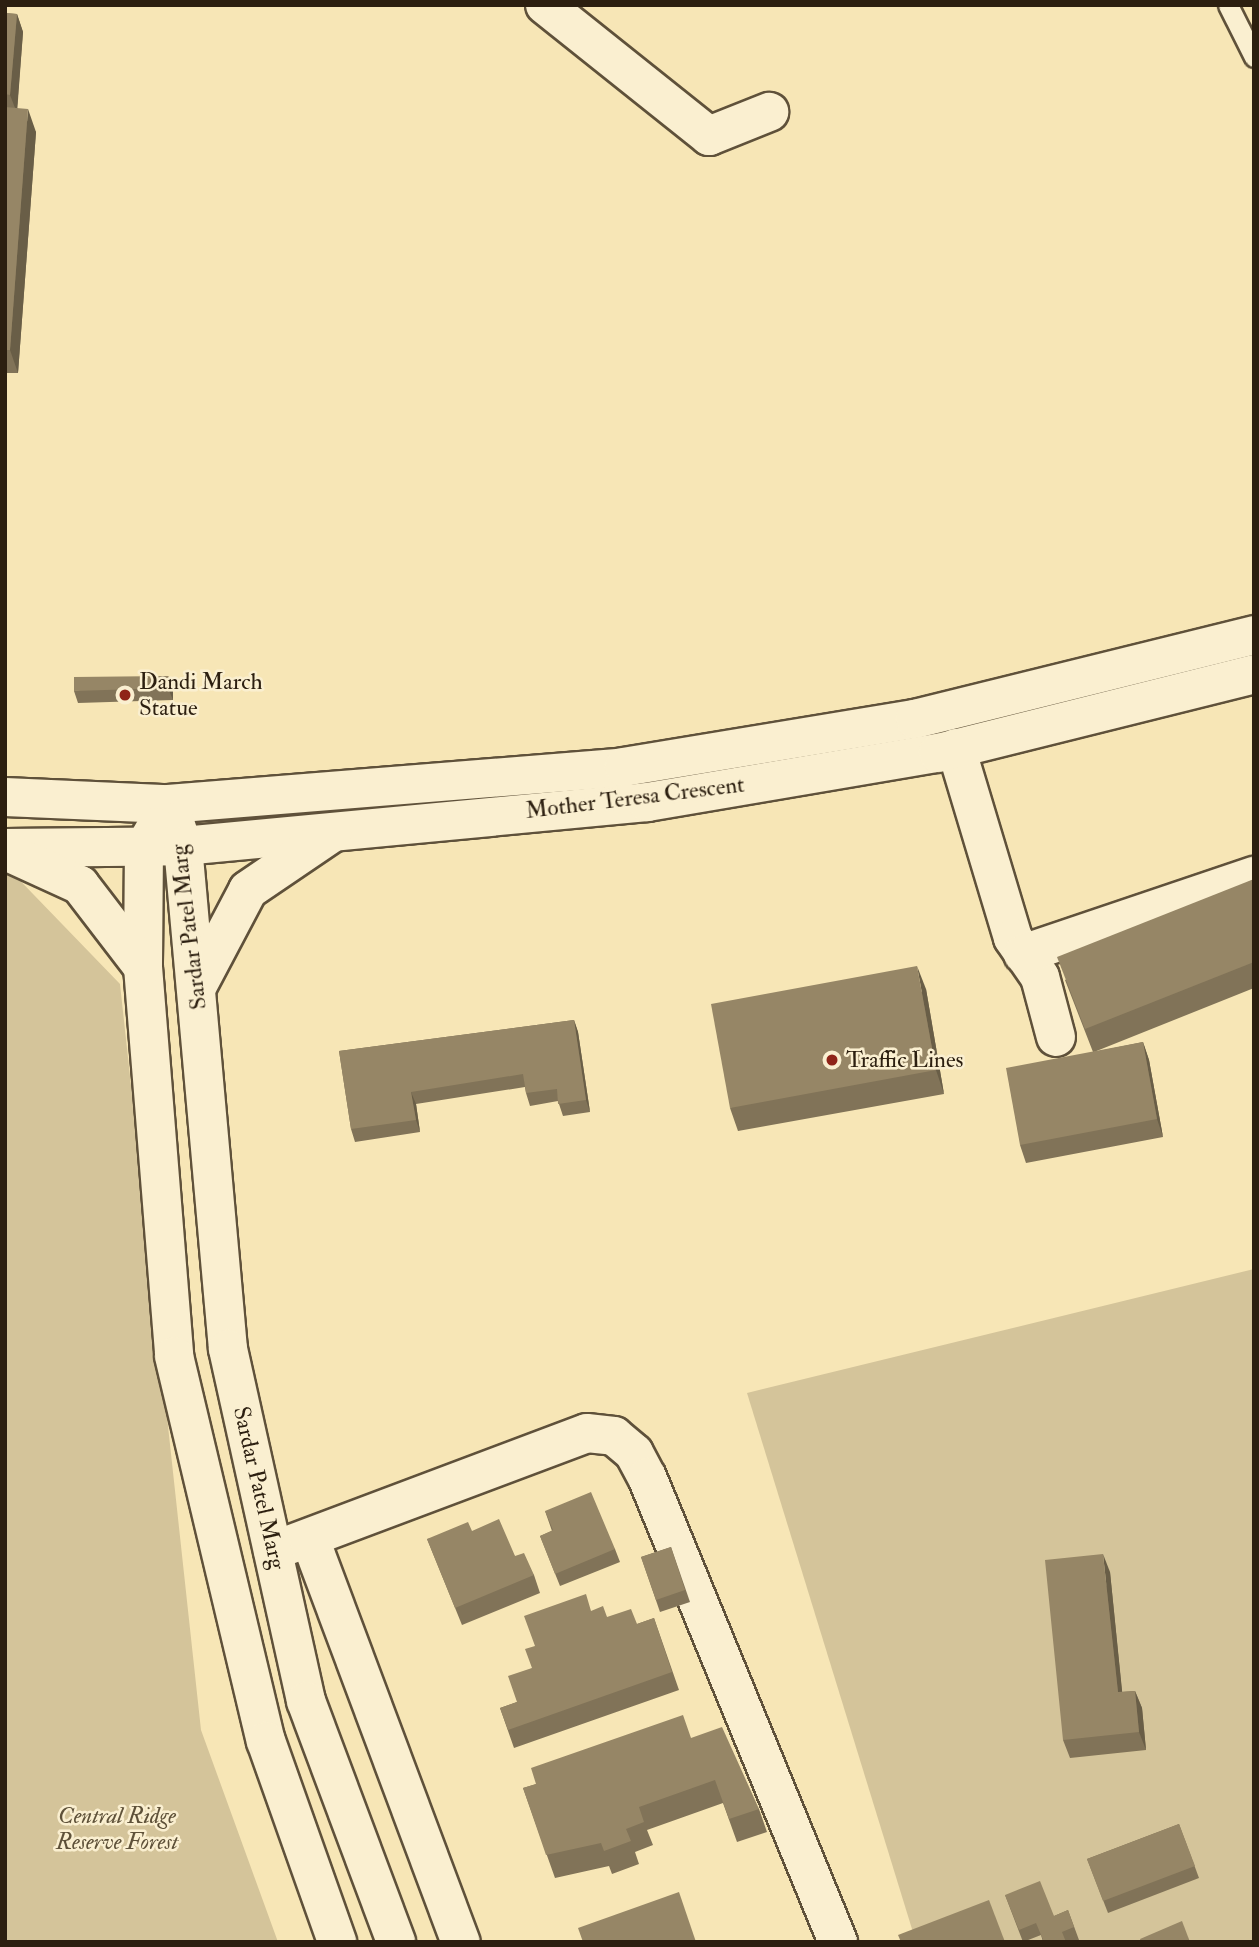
<!DOCTYPE html>
<html>
<head>
<meta charset="utf-8">
<style>
	body { margin:0 }
	#map { position:relative; width:1259px; height:1947px; overflow:hidden; background:#f7e6b6; font-family:"IM FELL Double Pica",serif }
	div>[style] { position:absolute }
	[style*='--x'] { left:calc(var(--x)*1px); top:calc(var(--y)*1px); width:calc(var(--w)*1px); rotate:calc(var(--a)*1deg) }
	.green>* { inset:0; background:#d4c49a }
	.roads { filter:drop-shadow(2px 0 #5f513a) drop-shadow(-2px 0 #5f513a) drop-shadow(0 2px #5f513a) drop-shadow(0 -2px #5f513a) }
	.lane>* { height:19px; margin:-9.5px; padding:0 9.5px; transform-origin:9.5px; border-radius:9.5px; background:#faefd0 }
	.street>* { height:38px; margin:-19px; padding:0 19px; transform-origin:19px; border-radius:19px; background:#faefd0 }
	.secondary>* { height:38px; margin:-19px; padding:0 19px; transform-origin:19px; border-radius:19px; background:#faefd0 }
	.wall>* { inset:0; background:#817358 }
	.shaded-wall>* { inset:0; background:#695e47 }
	.building>* { inset:0; background:#968666 }
	.dots>* { width:19px; height:19px; translate:-50% -50%; box-sizing:border-box; border:4px solid #faefd0; border-radius:50% }
	span { translate:-50% -50%; white-space:nowrap; text-align:center; line-height:1.15; -webkit-text-stroke:5px #faefd0; paint-order:stroke }
	.poi-label { font-size:23px; color:#2c1f10 }
	.left { translate:0 -50%; text-align:left }
	.street-label { font-size:23px; color:#2c1f10 }
	.park-label { font-size:23px; color:#5e5139; font-style:italic }
	.frame { position:absolute; inset:0; border:7px solid #2c1f10; pointer-events:none }
</style>
</head>
<body>
<div id="map">
	<div class="green">
		<div style="clip-path:polygon(5px 865px,120px 984px,201px 1730px,278px 1942px,5px 1942px)"></div>
		<div style="clip-path:polygon(1254px 1269px,1254px 1942px,916px 1942px,747px 1393px)"></div>
	</div>
	<div class="roads">
		<div class="lane">
			<div style="--x:1228;--y:5;--w:58;--a:63.4"></div>
		</div>
		<div class="street">
			<div style="--x:545;--y:5;--w:210;--a:38.6"></div>
			<div style="--x:709;--y:136;--w:65;--a:-21.8"></div>
			<div style="--x:956;--y:748;--w:198;--a:73.3"></div>
			<div style="--x:1013;--y:938;--w:47;--a:55.3"></div>
			<div style="--x:1040;--y:977;--w:62;--a:75.1"></div>
			<div style="--x:1023;--y:954;--w:244;--a:-18.7"></div>
			<div style="--x:310;--y:1539;--w:430;--a:69.5"></div>
			<div style="--x:273;--y:1551;--w:335;--a:-20.6"></div>
			<div style="--x:587;--y:1433;--w:27;--a:6"></div>
			<div style="--x:614;--y:1436;--w:26;--a:40"></div>
			<div style="--x:634;--y:1453;--w:27;--a:62"></div>
			<div style="--x:647;--y:1477;--w:503;--a:67.67"></div>
		</div>
		<div class="secondary">
			<div style="--x:5;--y:797;--w:163;--a:2.5"></div>
			<div style="--x:168;--y:804;--w:457;--a:-4.6"></div>
			<div style="--x:624;--y:767;--w:295;--a:-9.4"></div>
			<div style="--x:915;--y:719;--w:349;--a:-13.9"></div>
			<div style="--x:175;--y:822;--w:25;--a:72"></div>
			<div style="--x:183;--y:846;--w:505;--a:84.89"></div>
			<div style="--x:228;--y:1349;--w:361;--a:77.5"></div>
			<div style="--x:306;--y:1701;--w:257;--a:69.5"></div>
			<div style="--x:156;--y:827;--w:24;--a:120"></div>
			<div style="--x:144;--y:848;--w:119;--a:90.5"></div>
			<div style="--x:143;--y:967;--w:390;--a:85.4"></div>
			<div style="--x:174;--y:1356;--w:396;--a:76.6"></div>
			<div style="--x:266;--y:1741;--w:213;--a:70.5"></div>
			<div style="--x:5;--y:848;--w:178;--a:-0.6"></div>
			<div style="--x:183;--y:846;--w:466;--a:-5.4"></div>
			<div style="--x:647;--y:802;--w:295;--a:-9.6"></div>
			<div style="--x:938;--y:753;--w:326;--a:-14"></div>
			<div style="--x:10;--y:853;--w:77;--a:24.6"></div>
			<div style="--x:80;--y:885;--w:103;--a:52.5"></div>
			<div style="--x:198;--y:985;--w:107;--a:-62.2"></div>
			<div style="--x:248;--y:890;--w:102;--a:-34.2"></div>
		</div>
	</div>
	<div class="wall">
		<div style="clip-path:polygon(5px 13px,17px 14px,23px 32px,17px 108px,36px 132px,18px 373px,5px 373px)"></div>
		<div style="clip-path:polygon(168px 676px,173px 688px,173px 700px,78px 703px,74px 691px)"></div>
		<div style="clip-path:polygon(1254px 879px,1254px 988px,1094px 1052px,1143px 1042px,1149px 1060px,1163px 1137px,1026px 1163px,1020px 1145px,1093px 1052px,1065px 980px)"></div>
		<div style="clip-path:polygon(926px 989px,944px 1094px,738px 1131px,730px 1108px)"></div>
		<div style="clip-path:polygon(574px 1020px,578px 1032px,590px 1112px,563px 1116px,558px 1101px,530px 1106px,526px 1093px,525px 1087px,416px 1104px,420px 1132px,355px 1142px,351px 1129px,339px 1051px)"></div>
		<div style="clip-path:polygon(545px 1511px,615px 1549px,620px 1562px,560px 1586px,540px 1536px,552px 1531px)"></div>
		<div style="clip-path:polygon(472px 1531px,515px 1556px,534px 1575px,540px 1593px,462px 1625px,427px 1539px)"></div>
		<div style="clip-path:polygon(671px 1547px,690px 1602px,660px 1612px,641px 1557px)"></div>
		<div style="clip-path:polygon(1110px 1572px,1122px 1692px,1135px 1691px,1142px 1708px,1146px 1750px,1070px 1758px,1063px 1740px)"></div>
		<div style="clip-path:polygon(592px 1611px,607px 1617px,637px 1624px,654px 1618px,679px 1690px,514px 1748px,500px 1708px,517px 1702px,532px 1668px,535px 1646px)"></div>
		<div style="clip-path:polygon(691px 1738px,759px 1809px,767px 1832px,737px 1842px,723px 1803px,647px 1830px,653px 1845px,635px 1852px,639px 1864px,612px 1874px,609px 1866px,555px 1878px,523px 1788px)"></div>
		<div style="clip-path:polygon(1179px 1824px,1199px 1878px,1108px 1913px,1087px 1859px)"></div>
		<div style="clip-path:polygon(1005px 1895px,1054px 1916px,1068px 1910px,1079px 1940px,1073px 1942px,1043px 1942px,1041px 1935px,1023px 1942px)"></div>
	</div>
	<div class="shaded-wall">
		<div style="clip-path:polygon(17px 14px,23px 32px,17px 113px,10px 95px)"></div>
		<div style="clip-path:polygon(28px 109px,36px 132px,18px 373px,10px 350px)"></div>
		<div style="clip-path:polygon(168px 676px,173px 688px,173px 700px,168px 688px)"></div>
		<div style="clip-path:polygon(917px 966px,926px 989px,944px 1094px,936px 1070px)"></div>
		<div style="clip-path:polygon(574px 1020px,578px 1032px,590px 1112px,586px 1100px)"></div>
		<div style="clip-path:polygon(1143px 1042px,1149px 1060px,1163px 1137px,1157px 1119px)"></div>
		<div style="clip-path:polygon(411px 1092px,416px 1104px,420px 1132px,416px 1120px)"></div>
		<div style="clip-path:polygon(1103px 1554px,1110px 1572px,1124px 1710px,1118px 1692px)"></div>
		<div style="clip-path:polygon(1135px 1691px,1142px 1708px,1146px 1750px,1139px 1732px)"></div>
	</div>
	<div class="building">
		<div style="clip-path:polygon(5px 13px,17px 14px,10px 95px,5px 94px)"></div>
		<div style="clip-path:polygon(5px 107px,28px 109px,10px 350px,5px 350px)"></div>
		<div style="clip-path:polygon(168px 676px,168px 688px,74px 691px,74px 677px)"></div>
		<div style="clip-path:polygon(1254px 879px,1254px 962px,1085px 1029px,1057px 957px)"></div>
		<div style="clip-path:polygon(917px 966px,936px 1070px,730px 1108px,711px 1004px)"></div>
		<div style="clip-path:polygon(574px 1020px,586px 1100px,558px 1104px,557px 1089px,526px 1093px,523px 1074px,411px 1092px,416px 1120px,351px 1129px,339px 1051px)"></div>
		<div style="clip-path:polygon(1143px 1042px,1157px 1119px,1020px 1145px,1006px 1068px)"></div>
		<div style="clip-path:polygon(591px 1492px,615px 1549px,555px 1574px,540px 1536px,553px 1530px,545px 1511px)"></div>
		<div style="clip-path:polygon(499px 1519px,515px 1556px,524px 1553px,534px 1575px,455px 1608px,427px 1539px,468px 1522px,472px 1531px)"></div>
		<div style="clip-path:polygon(671px 1547px,685px 1590px,656px 1600px,641px 1557px)"></div>
		<div style="clip-path:polygon(1103px 1554px,1118px 1692px,1135px 1691px,1139px 1732px,1063px 1740px,1045px 1560px)"></div>
		<div style="clip-path:polygon(586px 1594px,591px 1611px,603px 1606px,607px 1617px,631px 1609px,637px 1624px,654px 1618px,672px 1672px,508px 1730px,500px 1708px,517px 1702px,508px 1676px,532px 1668px,525px 1649px,535px 1646px,524px 1616px)"></div>
		<div style="clip-path:polygon(683px 1715px,691px 1738px,722px 1727px,759px 1809px,729px 1819px,715px 1780px,639px 1807px,644px 1822px,626px 1829px,631px 1841px,604px 1851px,601px 1843px,546px 1855px,523px 1788px,536px 1784px,531px 1768px)"></div>
		<div style="clip-path:polygon(1179px 1824px,1195px 1866px,1103px 1901px,1087px 1859px)"></div>
		<div style="clip-path:polygon(1040px 1881px,1054px 1916px,1068px 1910px,1074px 1927px,1062px 1932px,1066px 1942px,1044px 1942px,1036px 1923px,1019px 1930px,1005px 1895px)"></div>
		<div style="clip-path:polygon(679px 1892px,696px 1942px,583px 1942px,578px 1928px)"></div>
		<div style="clip-path:polygon(989px 1900px,1005px 1942px,901px 1942px,898px 1935px)"></div>
		<div style="clip-path:polygon(1182px 1921px,1190px 1942px,1141px 1942px,1140px 1939px)"></div>
	</div>
	<div class="dots">
		<div style="left:125px;top:695px;background:#8f2418"></div>
		<div style="left:832px;top:1060px;background:#8f2418"></div>
	</div>
	<div class="poi-label">
		<span class="left" style="left:139px;top:695px">Dandi March<br>Statue</span>
		<span class="left" style="left:846px;top:1060px">Traffic Lines</span>
	</div>
	<div class="street-label">
		<span style="left:635px;top:798px;rotate:-7deg">Mother Teresa Crescent</span>
		<span style="left:189px;top:927px;rotate:-97deg">Sardar Patel Marg</span>
		<span style="left:259px;top:1488px;rotate:77deg">Sardar Patel Marg</span>
	</div>
	<div class="park-label">
		<span style="left:117px;top:1829px">Central Ridge<br>Reserve Forest</span>
	</div>
	<div class="frame"></div>
</div>
</body>
</html>
